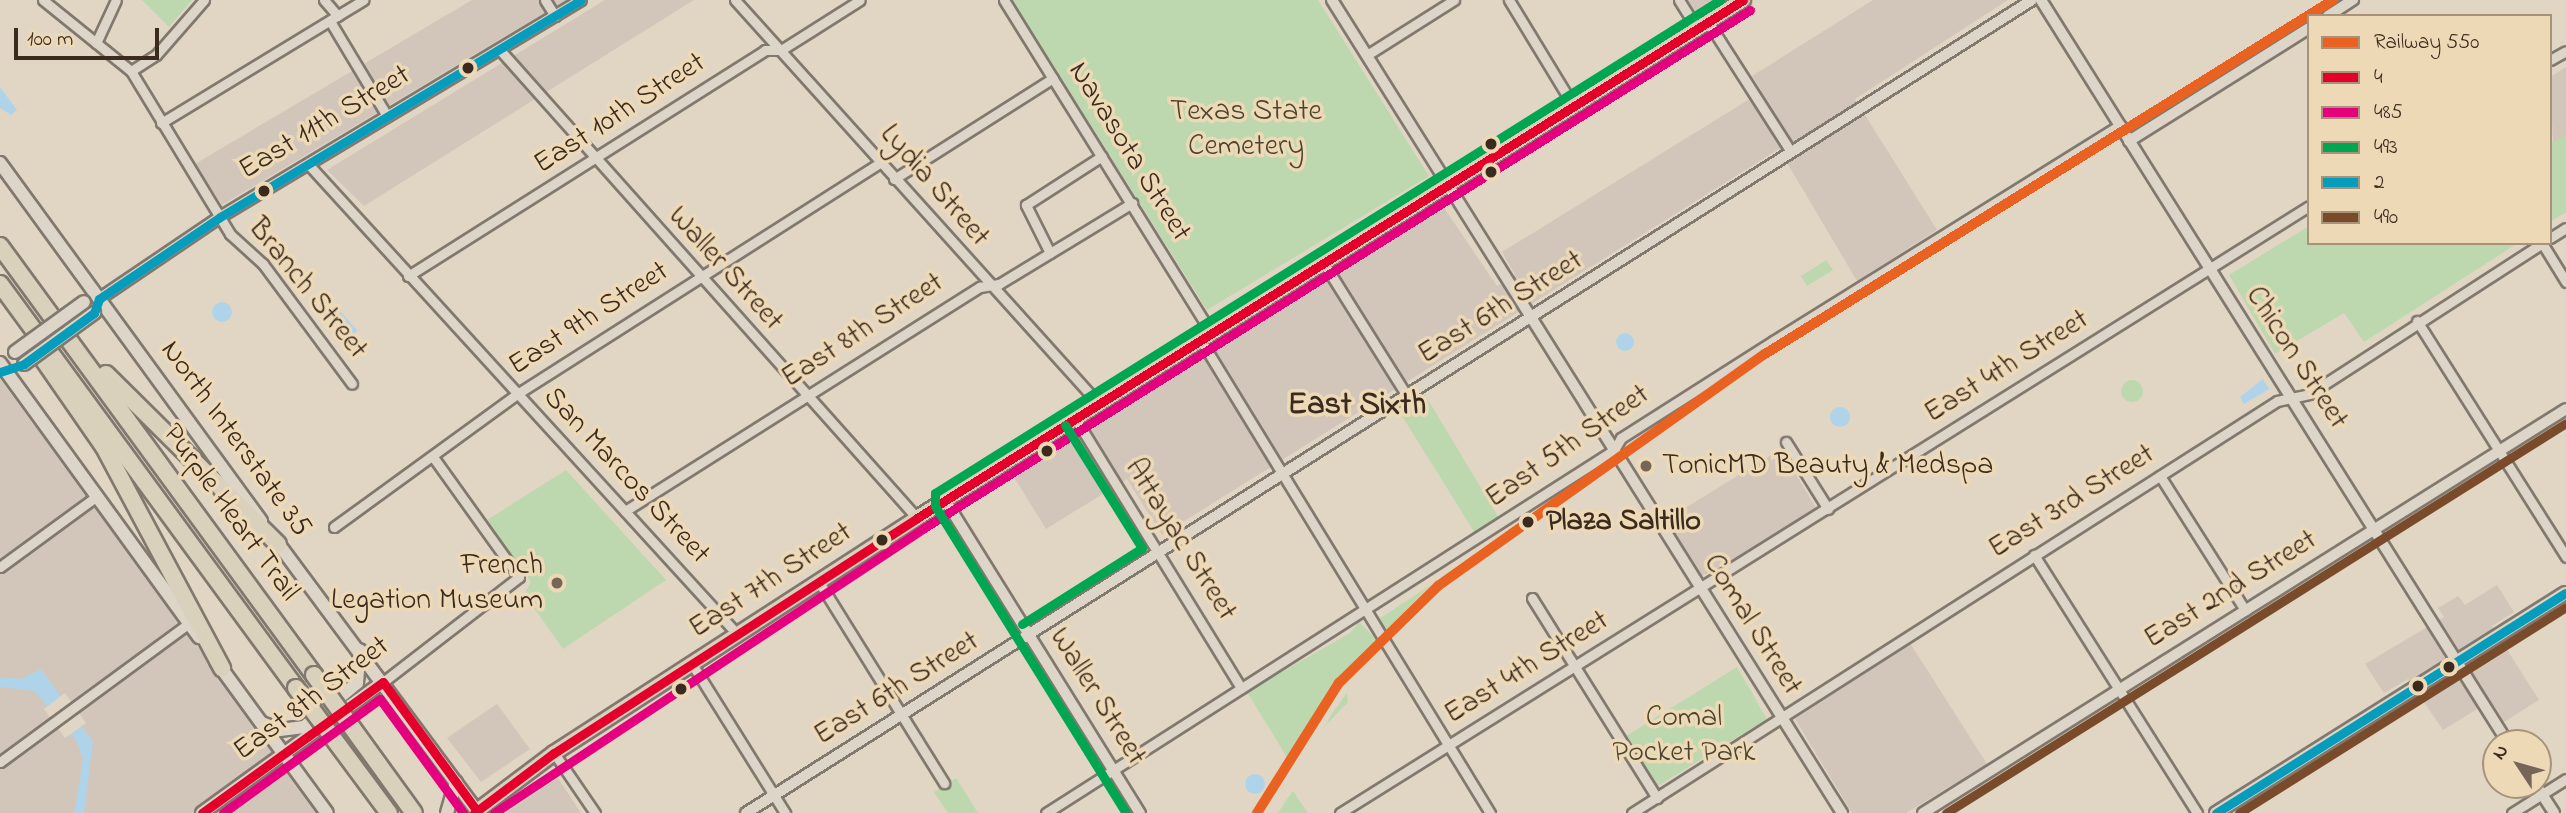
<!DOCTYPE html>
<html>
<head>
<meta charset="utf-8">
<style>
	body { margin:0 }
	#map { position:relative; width:2566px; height:813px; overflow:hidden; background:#e1d6c4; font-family:"Indie Flower",sans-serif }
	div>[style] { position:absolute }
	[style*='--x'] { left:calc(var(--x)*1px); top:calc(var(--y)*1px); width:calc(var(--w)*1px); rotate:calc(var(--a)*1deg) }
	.built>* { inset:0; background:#d1c6b9 }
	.green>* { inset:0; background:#bdd8af }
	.round { border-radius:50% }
	.water>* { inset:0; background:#afd4e9 }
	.pier>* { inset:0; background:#e1d6c4 }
	.roads { filter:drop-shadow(2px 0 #81786e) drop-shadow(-2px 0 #81786e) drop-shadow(0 2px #81786e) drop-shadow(0 -2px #81786e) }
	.minor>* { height:9px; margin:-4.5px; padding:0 4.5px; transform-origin:4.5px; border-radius:4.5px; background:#ddd5c8 }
	.tertiary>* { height:10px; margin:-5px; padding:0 5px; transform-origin:5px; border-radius:5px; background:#ddd5c8 }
	.secondary>* { height:12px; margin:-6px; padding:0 6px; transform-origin:6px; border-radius:6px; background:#ddd5c8 }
	.primary>* { height:14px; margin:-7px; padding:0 7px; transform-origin:7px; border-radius:7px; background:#dad1bd }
	.motorway>* { height:16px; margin:-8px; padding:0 8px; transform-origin:8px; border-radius:8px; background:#dad1bd }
	.bridges { filter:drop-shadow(2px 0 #81786e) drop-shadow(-2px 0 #81786e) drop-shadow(0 2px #81786e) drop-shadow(0 -2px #81786e) }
	.secondary-bridge>* { height:12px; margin:-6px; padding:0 6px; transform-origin:6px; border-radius:6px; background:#ddd5c8 }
	.motorway-bridge>* { height:16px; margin:-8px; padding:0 8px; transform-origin:8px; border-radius:8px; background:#dad1bd }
	.bus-1>* { height:9px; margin:-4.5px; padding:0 4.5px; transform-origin:4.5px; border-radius:4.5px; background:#e4002b }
	.bus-2>* { height:9px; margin:-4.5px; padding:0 4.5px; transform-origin:4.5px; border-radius:4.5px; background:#e5007d }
	.bus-3>* { height:9px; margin:-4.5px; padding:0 4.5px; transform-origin:4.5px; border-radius:4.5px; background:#00a651 }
	.bus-4>* { height:9px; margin:-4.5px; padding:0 4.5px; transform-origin:4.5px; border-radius:4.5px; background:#069cbc }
	.bus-5>* { height:9px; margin:-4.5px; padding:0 4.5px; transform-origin:4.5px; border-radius:4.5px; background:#7a4b2a }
	.rail-1>* { height:10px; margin:-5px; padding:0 5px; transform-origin:5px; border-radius:5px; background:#e96222 }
	.dots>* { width:19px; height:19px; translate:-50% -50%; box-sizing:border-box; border:4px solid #eed9b7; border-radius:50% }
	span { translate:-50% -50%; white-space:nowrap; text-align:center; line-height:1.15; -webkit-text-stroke:7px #eed9b7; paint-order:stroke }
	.park-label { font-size:30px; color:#4a4431 }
	.street-label { font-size:30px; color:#3b2a1e }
	.poi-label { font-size:30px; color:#3b2a1e }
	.left { translate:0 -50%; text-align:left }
	.right { translate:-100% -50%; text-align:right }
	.stop-label { font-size:30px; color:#3b2a1e; font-weight:700 }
	.neighbourhood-label { font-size:32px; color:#3b2a1e; font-weight:700 }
	.legend { position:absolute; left:2307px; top:14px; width:245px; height:231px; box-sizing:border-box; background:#eed9b7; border:2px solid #a6937a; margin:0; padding:9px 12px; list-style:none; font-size:21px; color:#3b2a1e }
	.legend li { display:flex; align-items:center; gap:14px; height:35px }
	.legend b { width:35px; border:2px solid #a6937a }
	.north { position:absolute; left:2482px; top:729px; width:70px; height:70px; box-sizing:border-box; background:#eed9b7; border:2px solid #a6937a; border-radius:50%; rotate:306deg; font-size:19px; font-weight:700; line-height:28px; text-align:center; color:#3b2a1e }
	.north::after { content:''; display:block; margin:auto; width:24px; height:32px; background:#756658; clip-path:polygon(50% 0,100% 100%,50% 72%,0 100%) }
	.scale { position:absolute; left:14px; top:28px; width:145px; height:32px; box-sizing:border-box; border:4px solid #3b2a1e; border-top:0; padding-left:9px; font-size:21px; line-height:24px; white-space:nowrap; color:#3b2a1e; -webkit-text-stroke:5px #eed9b7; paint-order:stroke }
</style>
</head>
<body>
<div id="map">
	<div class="built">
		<div style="clip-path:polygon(472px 0,566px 0,222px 205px,195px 164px)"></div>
		<div style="clip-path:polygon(605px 0,694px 0,364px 206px,327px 170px)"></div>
		<div style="clip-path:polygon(1685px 0,1722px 0,1697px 14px)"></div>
		<div style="clip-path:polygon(1873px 0,2008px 0,1855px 99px,1937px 230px,1857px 281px,1779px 149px,1162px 535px,1127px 479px,1046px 529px,1012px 474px,1212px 339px,1440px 202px,1497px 286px,1515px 275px,1502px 252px,1748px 100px,1761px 90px,1752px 76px)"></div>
		<div style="clip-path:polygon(2566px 67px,2566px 142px,2553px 143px,2550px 77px)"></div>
		<div style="clip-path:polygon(0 379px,191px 638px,320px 813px,0 813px)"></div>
		<div style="clip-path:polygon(1781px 449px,1817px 510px,1735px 563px,1701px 576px,1666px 520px)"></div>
		<div style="clip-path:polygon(2497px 585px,2514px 612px,2492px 626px,2539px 700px,2504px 722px,2490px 701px,2443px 730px,2408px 679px,2384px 693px,2365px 664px,2444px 617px,2438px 608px,2458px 596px,2465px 605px)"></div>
		<div style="clip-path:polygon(1910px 643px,1987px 764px,1906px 813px,1852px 813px,1795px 719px)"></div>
		<div style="clip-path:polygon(497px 704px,530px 749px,481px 782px,447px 738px)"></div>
		<div style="clip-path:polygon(558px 778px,581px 813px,508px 813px,507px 812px)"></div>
	</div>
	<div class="green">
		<div style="clip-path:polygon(142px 0,192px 0,169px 27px)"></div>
		<div style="clip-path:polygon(1012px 0,1318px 0,1429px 176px,1207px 310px)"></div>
		<div style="clip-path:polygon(2566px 135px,2566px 212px,2550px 222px,2550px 138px,2553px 142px)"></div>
		<div style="clip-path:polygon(2309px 226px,2309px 243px,2518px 243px,2364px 342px,2344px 313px,2275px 354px,2229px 275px)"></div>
		<div style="clip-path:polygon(1826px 260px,1833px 270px,1807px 286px,1801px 276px)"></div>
		<div class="round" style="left:2121px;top:380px;width:22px;height:22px"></div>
		<div style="clip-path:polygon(1424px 393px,1499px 518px,1475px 533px,1397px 408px)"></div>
		<div style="clip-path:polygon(566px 470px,666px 580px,563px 649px,524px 594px,531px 582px,487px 520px)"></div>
		<div style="clip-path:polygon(1432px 584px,1386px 630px,1379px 619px)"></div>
		<div style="clip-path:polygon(1359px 622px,1377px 640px,1328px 691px,1288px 759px,1247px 692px,1350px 633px)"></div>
		<div style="clip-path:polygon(1737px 667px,1767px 719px,1656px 787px,1626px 736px)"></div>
		<div style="clip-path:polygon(1347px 693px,1348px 702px,1324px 727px,1333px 712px)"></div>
		<div style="clip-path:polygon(956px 778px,978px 813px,948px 813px,934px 792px)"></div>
		<div style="clip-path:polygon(1293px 791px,1308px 813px,1278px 813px,1285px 802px)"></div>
	</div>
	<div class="water">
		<div style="clip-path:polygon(0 87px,17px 110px,11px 115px,0 108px)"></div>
		<div class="round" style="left:212px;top:302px;width:20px;height:20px"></div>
		<div style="clip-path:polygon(341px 312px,357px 330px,354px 336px,333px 320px)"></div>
		<div class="round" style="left:1616px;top:333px;width:18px;height:18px"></div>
		<div style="clip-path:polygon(2263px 379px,2269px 389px,2244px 404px,2240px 397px)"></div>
		<div class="round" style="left:1830px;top:407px;width:20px;height:20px"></div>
		<div style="clip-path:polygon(41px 669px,93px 742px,84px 813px,74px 813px,83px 759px,77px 742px,35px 691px,0 687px,0 677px,21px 679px)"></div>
		<div class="round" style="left:1245px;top:774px;width:20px;height:20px"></div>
	</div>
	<div class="pier">
		<div style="clip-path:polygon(65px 693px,86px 723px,65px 738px,44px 709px)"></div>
	</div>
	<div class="roads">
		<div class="minor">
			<div style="--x:43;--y:0;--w:113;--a:38.9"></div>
			<div style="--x:131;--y:71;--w:191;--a:58.7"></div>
			<div style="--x:230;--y:234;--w:45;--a:42.3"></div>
			<div style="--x:263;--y:264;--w:149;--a:53.4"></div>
			<div style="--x:324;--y:0;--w:21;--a:49"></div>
			<div style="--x:545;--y:0;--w:19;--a:58"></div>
			<div style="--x:735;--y:0;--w:542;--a:47.99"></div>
			<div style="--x:1004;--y:0;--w:391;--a:58.1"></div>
			<div style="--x:1509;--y:0;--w:125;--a:58.7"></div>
			<div style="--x:1679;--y:0;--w:34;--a:58"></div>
			<div style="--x:330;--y:21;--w:111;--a:59"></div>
			<div style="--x:1708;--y:22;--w:152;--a:57.4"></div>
			<div style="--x:96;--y:43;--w:47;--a:-65.1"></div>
			<div style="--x:500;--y:50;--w:627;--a:48.3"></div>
			<div style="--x:1367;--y:55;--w:103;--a:-32.3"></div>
			<div style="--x:2550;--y:60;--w:18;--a:-29"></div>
			<div style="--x:131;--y:71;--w:30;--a:-33"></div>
			<div style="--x:156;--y:55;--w:73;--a:-48.9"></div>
			<div style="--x:161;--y:123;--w:237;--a:-31.3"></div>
			<div style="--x:309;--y:165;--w:636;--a:47.61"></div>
			<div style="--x:894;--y:179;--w:188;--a:-32.4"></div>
			<div style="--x:2550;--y:238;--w:19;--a:-32"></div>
			<div style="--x:1050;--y:253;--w:54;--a:-116.6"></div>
			<div style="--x:1026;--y:205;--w:90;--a:-32.8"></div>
			<div style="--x:1323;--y:262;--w:158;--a:57.9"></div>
			<div style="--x:408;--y:276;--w:423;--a:-32.3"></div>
			<div style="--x:765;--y:50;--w:16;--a:0"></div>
			<div style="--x:781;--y:50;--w:93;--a:-32.3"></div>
			<div style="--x:2417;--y:321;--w:279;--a:57.7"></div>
			<div style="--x:1200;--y:339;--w:556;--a:58.54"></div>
			<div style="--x:1075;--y:418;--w:317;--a:58.4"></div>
			<div style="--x:1786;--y:442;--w:79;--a:57.9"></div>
			<div style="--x:2160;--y:476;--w:159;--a:57.6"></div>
			<div style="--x:625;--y:511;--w:420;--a:-32.3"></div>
			<div style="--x:980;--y:287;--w:19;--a:-9"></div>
			<div style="--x:999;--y:284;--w:156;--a:-31.3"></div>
			<div style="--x:334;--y:527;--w:226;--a:-36"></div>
			<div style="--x:517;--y:394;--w:429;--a:-32.5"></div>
			<div style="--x:2034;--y:555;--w:305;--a:57.7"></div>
			<div style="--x:0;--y:567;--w:120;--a:-36.2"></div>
			<div style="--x:819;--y:582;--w:237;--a:58.1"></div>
			<div style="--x:1532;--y:598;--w:236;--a:58"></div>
			<div style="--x:692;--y:664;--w:176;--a:58"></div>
			<div style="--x:383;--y:682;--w:172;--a:-37.7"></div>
			<div style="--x:519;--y:577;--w:148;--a:-125.6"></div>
			<div style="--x:554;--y:753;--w:73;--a:55.7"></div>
			<div style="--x:0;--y:762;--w:235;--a:-36.3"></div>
			<div style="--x:1046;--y:813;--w:674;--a:-32.58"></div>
			<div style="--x:1614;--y:450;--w:14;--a:-60"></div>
			<div style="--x:1621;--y:438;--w:180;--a:-32.5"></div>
			<div style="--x:1773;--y:341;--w:409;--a:-31.9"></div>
			<div style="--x:1340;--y:813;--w:1143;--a:-32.06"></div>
			<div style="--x:1632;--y:813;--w:765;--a:-32.57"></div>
			<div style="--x:2277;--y:401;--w:33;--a:-12"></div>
			<div style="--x:2309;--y:394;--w:278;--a:-32.9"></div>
			<div style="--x:2542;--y:243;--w:46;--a:58.4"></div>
			<div style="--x:2512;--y:813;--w:64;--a:-32.2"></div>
		</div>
		<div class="tertiary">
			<div style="--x:1332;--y:0;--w:960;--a:57.9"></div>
			<div style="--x:2041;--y:0;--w:878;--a:57.85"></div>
			<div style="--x:2328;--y:16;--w:30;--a:-33"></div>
			<div style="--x:2129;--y:141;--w:213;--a:-32.1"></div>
			<div style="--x:99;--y:299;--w:146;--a:-34.1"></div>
			<div style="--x:220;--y:217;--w:421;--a:-31"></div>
			<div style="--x:945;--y:500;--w:369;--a:58.1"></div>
			<div style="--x:2536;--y:785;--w:33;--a:57"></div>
			<div style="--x:746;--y:813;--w:1521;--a:-32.3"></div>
			<div style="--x:1923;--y:813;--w:759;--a:-32.14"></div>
		</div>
		<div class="secondary">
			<div style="--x:0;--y:163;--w:443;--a:53.9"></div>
			<div style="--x:0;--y:363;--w:339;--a:54"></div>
			<div style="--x:274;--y:538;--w:342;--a:53.4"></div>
			<div style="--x:216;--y:661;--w:188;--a:53.9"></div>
			<div style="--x:262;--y:723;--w:19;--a:21"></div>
			<div style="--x:280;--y:730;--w:24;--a:-7"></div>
			<div style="--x:304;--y:727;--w:69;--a:-39.7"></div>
			<div style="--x:357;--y:683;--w:33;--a:-85"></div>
			<div style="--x:202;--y:813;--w:223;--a:-35.9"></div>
			<div style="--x:447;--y:813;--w:32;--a:-74"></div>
			<div style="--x:2216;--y:813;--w:413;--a:-32.2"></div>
		</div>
		<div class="primary">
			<div style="--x:477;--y:811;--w:96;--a:-37"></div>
			<div style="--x:554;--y:753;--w:432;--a:-32.9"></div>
			<div style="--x:917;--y:518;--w:975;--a:-32.09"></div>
		</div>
		<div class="motorway">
			<div style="--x:0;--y:246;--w:532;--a:53.8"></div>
			<div style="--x:0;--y:284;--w:501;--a:53.77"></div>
			<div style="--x:43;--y:359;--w:107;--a:55.3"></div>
			<div style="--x:104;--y:447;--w:251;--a:61.9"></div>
			<div style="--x:106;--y:374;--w:242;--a:44.7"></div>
		</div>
	</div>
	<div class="bridges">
		<div class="secondary-bridge">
			<div style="--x:15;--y:352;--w:85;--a:-35.9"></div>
			<div style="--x:24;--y:364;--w:87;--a:-36.1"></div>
		</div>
		<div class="motorway-bridge">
			<div style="--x:314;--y:675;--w:170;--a:54.1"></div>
			<div style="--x:296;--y:688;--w:156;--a:53.4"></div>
		</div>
	</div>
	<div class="bus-1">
		<div style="--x:383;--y:682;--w:160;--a:53.9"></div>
		<div style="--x:202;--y:813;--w:223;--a:-35.9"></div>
		<div style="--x:474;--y:813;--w:100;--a:-36.9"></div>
		<div style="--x:554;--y:753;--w:432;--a:-32.9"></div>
		<div style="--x:917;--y:518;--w:975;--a:-32.09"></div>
	</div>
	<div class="bus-2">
		<div style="--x:223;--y:813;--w:194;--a:-36"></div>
		<div style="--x:380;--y:699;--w:141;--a:53.9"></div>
		<div style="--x:494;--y:813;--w:516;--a:-33.54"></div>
		<div style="--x:924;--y:528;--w:975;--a:-32.09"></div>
	</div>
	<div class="bus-3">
		<div style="--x:1022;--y:624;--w:142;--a:-32.3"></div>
		<div style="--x:1142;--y:548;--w:145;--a:-122"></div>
		<div style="--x:1126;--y:813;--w:362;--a:-121.9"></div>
		<div style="--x:935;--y:506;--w:13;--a:-90"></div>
		<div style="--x:935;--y:493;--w:927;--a:-32.13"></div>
	</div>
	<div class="bus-4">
		<div style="--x:0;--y:372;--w:25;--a:-18"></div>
		<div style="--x:24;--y:364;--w:87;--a:-36.1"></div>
		<div style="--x:94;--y:313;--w:15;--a:-70"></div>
		<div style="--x:99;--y:299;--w:146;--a:-34.1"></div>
		<div style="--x:220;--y:217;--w:421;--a:-31"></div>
		<div style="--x:2216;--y:813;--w:413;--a:-32.2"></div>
	</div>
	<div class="bus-5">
		<div style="--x:1946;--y:813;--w:732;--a:-32.17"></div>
		<div style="--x:2239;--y:813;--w:386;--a:-32.2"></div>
	</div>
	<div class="rail-1">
		<div style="--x:1257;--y:813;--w:154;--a:-57.8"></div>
		<div style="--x:1339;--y:683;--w:139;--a:-44.4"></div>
		<div style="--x:1438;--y:586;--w:401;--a:-35.4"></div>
		<div style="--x:1765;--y:354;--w:669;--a:-31.93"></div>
	</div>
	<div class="dots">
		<div style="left:468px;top:68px;background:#3b2a1e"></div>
		<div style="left:1491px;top:144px;background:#3b2a1e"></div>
		<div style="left:1491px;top:172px;background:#3b2a1e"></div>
		<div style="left:264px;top:191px;background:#3b2a1e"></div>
		<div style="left:1047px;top:451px;background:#3b2a1e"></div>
		<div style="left:1646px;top:466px;background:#756658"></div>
		<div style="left:1528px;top:522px;background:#3b2a1e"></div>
		<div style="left:882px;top:540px;background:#3b2a1e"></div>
		<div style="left:557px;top:583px;background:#756658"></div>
		<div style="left:2449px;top:667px;background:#3b2a1e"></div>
		<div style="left:2418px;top:686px;background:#3b2a1e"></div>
		<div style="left:681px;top:689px;background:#3b2a1e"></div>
	</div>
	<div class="park-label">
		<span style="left:1246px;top:129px">Texas State<br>Cemetery</span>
		<span style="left:1684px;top:735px">Comal<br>Pocket Park</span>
	</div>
	<div class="street-label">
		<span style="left:620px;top:114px;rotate:-33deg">East 10th Street</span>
		<span style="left:325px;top:123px;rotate:-31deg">East 11th Street</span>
		<span style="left:1129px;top:152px;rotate:58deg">Navasota Street</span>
		<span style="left:934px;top:186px;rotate:49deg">Lydia Street</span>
		<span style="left:725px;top:269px;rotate:48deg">Waller Street</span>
		<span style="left:307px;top:289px;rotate:51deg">Branch Street</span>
		<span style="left:1501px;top:308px;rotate:-32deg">East 6th Street</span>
		<span style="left:589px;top:319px;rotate:-33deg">East 9th Street</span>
		<span style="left:863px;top:331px;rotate:-33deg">East 8th Street</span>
		<span style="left:2296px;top:358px;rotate:57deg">Chicon Street</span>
		<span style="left:2007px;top:367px;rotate:-32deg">East 4th Street</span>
		<span style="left:235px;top:439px;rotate:54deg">North Interstate 35</span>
		<span style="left:1568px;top:447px;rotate:-35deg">East 5th Street</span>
		<span style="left:626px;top:476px;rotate:47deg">San Marcos Street</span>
		<span style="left:2072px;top:502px;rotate:-32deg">East 3rd Street</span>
		<span style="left:230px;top:513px;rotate:54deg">Purple Heart Trail</span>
		<span style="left:1180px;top:540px;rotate:58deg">Attayac Street</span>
		<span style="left:771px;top:581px;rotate:-33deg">East 7th Street</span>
		<span style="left:2231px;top:590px;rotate:-32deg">East 2nd Street</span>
		<span style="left:1752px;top:625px;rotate:58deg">Comal Street</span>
		<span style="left:1527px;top:668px;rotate:-32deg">East 4th Street</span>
		<span style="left:897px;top:689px;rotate:-32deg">East 6th Street</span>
		<span style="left:1097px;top:697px;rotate:58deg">Waller Street</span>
		<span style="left:312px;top:699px;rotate:-37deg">East 8th Street</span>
	</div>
	<div class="poi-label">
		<span class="left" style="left:1662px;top:466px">TonicMD Beauty &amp; Medspa</span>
		<span class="right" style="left:543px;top:583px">French<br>Legation Museum</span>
	</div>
	<div class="stop-label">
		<span class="left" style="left:1546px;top:522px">Plaza Saltillo</span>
	</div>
	<div class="neighbourhood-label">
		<span style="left:1357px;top:406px">East Sixth</span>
	</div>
	<ul class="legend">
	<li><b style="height:9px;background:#e96222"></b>Railway 550</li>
	<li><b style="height:9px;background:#e4002b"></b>4</li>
	<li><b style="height:9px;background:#e5007d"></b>485</li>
	<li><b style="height:9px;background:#00a651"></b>493</li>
	<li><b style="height:9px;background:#069cbc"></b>2</li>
	<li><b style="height:9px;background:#7a4b2a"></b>490</li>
	</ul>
	<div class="north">N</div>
	<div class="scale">100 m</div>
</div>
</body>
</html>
